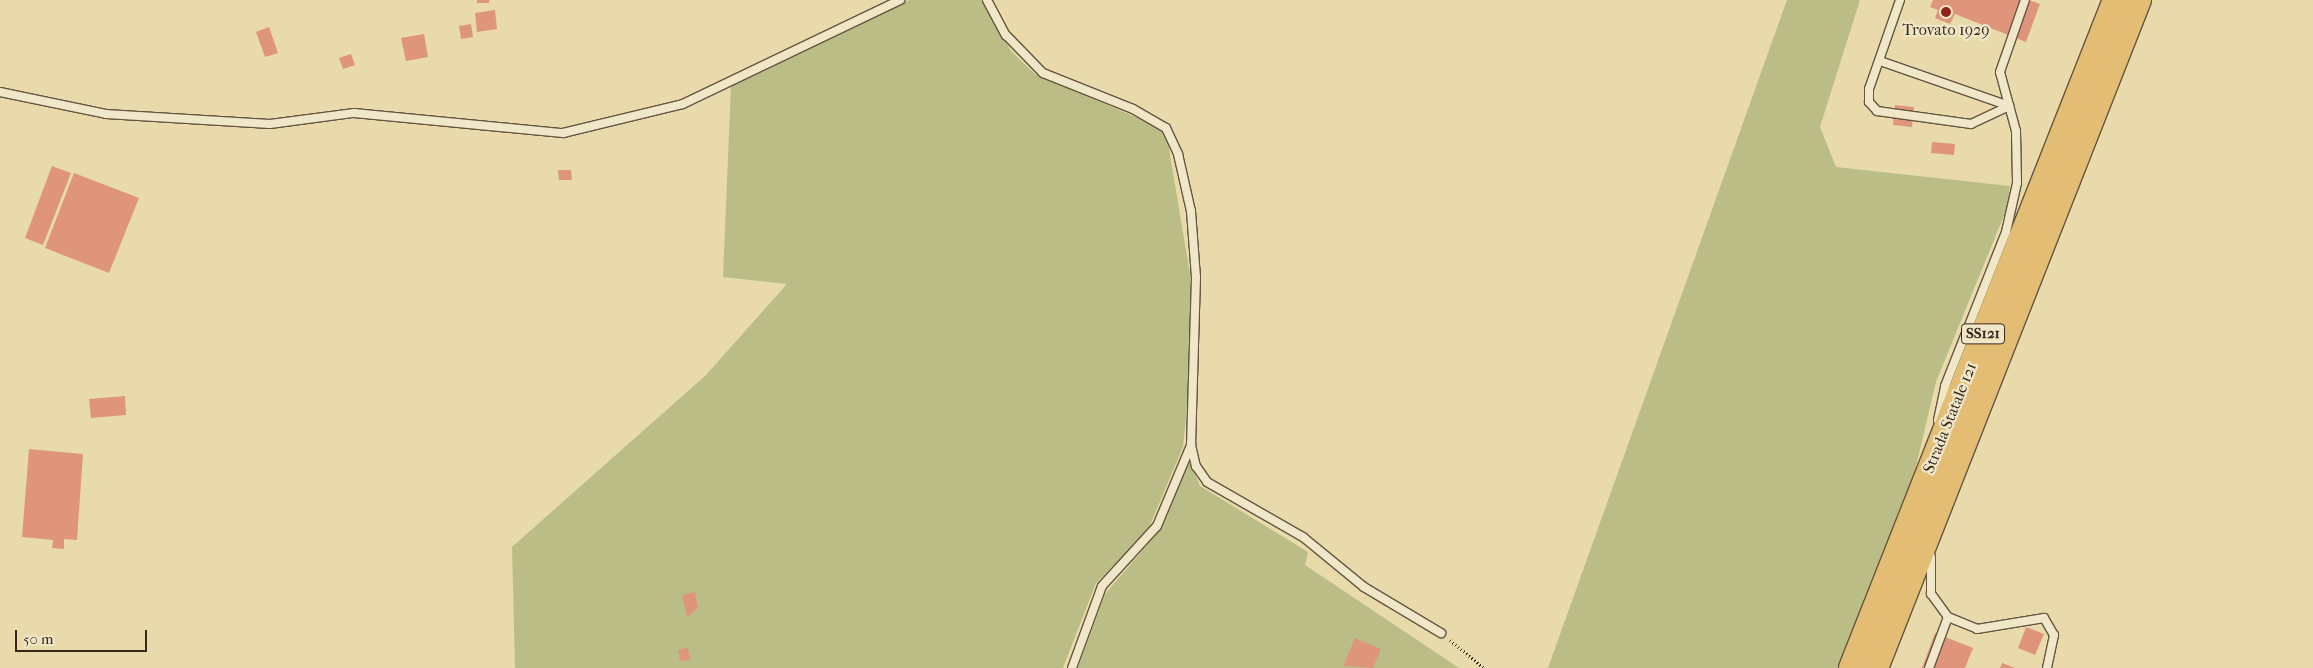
<!DOCTYPE html>
<html>
<head>
<meta charset="utf-8">
<style>
	body { margin:0 }
	#map { position:relative; width:2313px; height:668px; overflow:hidden; background:#e8daaa; font-family:"IM FELL French Canon",serif }
	div>[style] { position:absolute }
	[style*='--x'] { left:calc(var(--x)*1px); top:calc(var(--y)*1px); width:calc(var(--w)*1px); rotate:calc(var(--a)*1deg) }
	.green>* { inset:0; background:#babe86 }
	.building>* { inset:0; background:#df957c }
	.path>* { height:3px; margin-top:-1.5px; transform-origin:0; background:repeating-linear-gradient(90deg,#39271c 0 1px,transparent 0 3.5px) }
	.roads { filter:drop-shadow(1px 0 #655440) drop-shadow(-1px 0 #655440) drop-shadow(0 1px #655440) drop-shadow(0 -1px #655440) }
	.lane>* { height:8px; margin:-4px; padding:0 4px; transform-origin:4px; border-radius:4px; background:#f0e7c8 }
	.primary>* { height:24px; margin:-12px; padding:0 12px; transform-origin:12px; border-radius:12px; background:#e4bd75 }
	.dots>* { width:14px; height:14px; translate:-50% -50%; box-sizing:border-box; border:2px solid #f0e7c8; border-radius:50% }
	span { translate:-50% -50%; white-space:nowrap; text-align:center; line-height:1.15; -webkit-text-stroke:4.5px #f0e7c8; paint-order:stroke }
	.shield-label span { padding:1px 4px; background:#f0e7c8; border:1px solid; border-radius:4px; -webkit-text-stroke-width:0 }
	.shield-label { font-size:15px; color:#39271c; font-weight:700 }
	.poi-label { font-size:16px; color:#39271c }
	.street-label { font-size:16px; color:#39271c }
	.scale { position:absolute; left:15px; top:630px; width:132px; height:22px; box-sizing:border-box; border:2px solid #39271c; border-top:0; padding-left:6px; font-size:15px; line-height:18px; white-space:nowrap; color:#39271c; -webkit-text-stroke:4px #f0e7c8; paint-order:stroke }
</style>
</head>
<body>
<div id="map">
	<div class="green">
		<div style="clip-path:polygon(910px 0,981px 0,1011px 51px,1035px 74px,1145px 121px,1161px 131px,1168px 143px,1190px 274px,1192px 359px,1183px 447px,1148px 530px,1096px 583px,1063px 668px,515px 668px,512px 547px,706px 375px,787px 284px,723px 277px,731px 85px)"></div>
		<div style="clip-path:polygon(1787px 0,1860px 0,1820px 127px,1836px 167px,2010px 186px,2007px 208px,1936px 382px,1912px 483px,1838px 668px,1548px 668px)"></div>
		<div style="clip-path:polygon(1190px 461px,1200px 486px,1308px 552px,1305px 565px,1459px 668px,1078px 668px,1105px 594px,1162px 528px)"></div>
	</div>
	<div class="building">
		<div style="clip-path:polygon(477px 0,489px 0,489px 3px,477px 3px)"></div>
		<div style="clip-path:polygon(1933px 0,2029px 0,2040px 4px,2026px 42px,1955px 14px,1950px 24px,1935px 18px,1938px 10px,1930px 7px)"></div>
		<div style="clip-path:polygon(495px 10px,497px 29px,477px 32px,475px 13px)"></div>
		<div style="clip-path:polygon(471px 24px,473px 37px,461px 39px,459px 26px)"></div>
		<div style="clip-path:polygon(269px 27px,278px 53px,265px 57px,256px 32px)"></div>
		<div style="clip-path:polygon(424px 34px,428px 57px,406px 61px,401px 38px)"></div>
		<div style="clip-path:polygon(351px 54px,355px 65px,343px 69px,339px 58px)"></div>
		<div style="clip-path:polygon(1895px 105px,1914px 107px,1912px 127px,1893px 125px)"></div>
		<div style="clip-path:polygon(1932px 142px,1955px 144px,1954px 155px,1931px 153px)"></div>
		<div style="clip-path:polygon(52px 166px,71px 173px,43px 245px,25px 238px)"></div>
		<div style="clip-path:polygon(558px 170px,571px 170px,572px 180px,559px 180px)"></div>
		<div style="clip-path:polygon(74px 173px,139px 198px,109px 273px,45px 248px)"></div>
		<div style="clip-path:polygon(125px 396px,126px 415px,91px 418px,89px 399px)"></div>
		<div style="clip-path:polygon(29px 449px,83px 454px,77px 540px,64px 539px,64px 549px,52px 548px,53px 540px,22px 537px)"></div>
		<div style="clip-path:polygon(695px 592px,698px 608px,687px 617px,682px 595px)"></div>
		<div style="clip-path:polygon(2026px 627px,2044px 634px,2035px 655px,2018px 648px)"></div>
		<div style="clip-path:polygon(1935px 633px,1973px 648px,1965px 668px,1922px 668px)"></div>
		<div style="clip-path:polygon(1355px 638px,1381px 649px,1373px 668px,1343px 666px)"></div>
		<div style="clip-path:polygon(688px 648px,690px 660px,680px 661px,678px 650px)"></div>
		<div style="clip-path:polygon(2002px 663px,2015px 668px,2000px 668px)"></div>
	</div>
	<div class="path">
		<div style="--x:1450;--y:640;--w:44;--a:39.5"></div>
	</div>
	<div class="roads">
		<div class="lane">
			<div style="--x:987;--y:0;--w:40;--a:62"></div>
			<div style="--x:1006;--y:35;--w:53;--a:45.8"></div>
			<div style="--x:1043;--y:73;--w:97;--a:21.8"></div>
			<div style="--x:1133;--y:109;--w:38;--a:30"></div>
			<div style="--x:1166;--y:128;--w:29;--a:65"></div>
			<div style="--x:1178;--y:154;--w:58;--a:77.2"></div>
			<div style="--x:1191;--y:211;--w:66;--a:85.7"></div>
			<div style="--x:1196;--y:277;--w:168;--a:91.7"></div>
			<div style="--x:1191;--y:445;--w:22;--a:77"></div>
			<div style="--x:1196;--y:466;--w:19;--a:55"></div>
			<div style="--x:1207;--y:482;--w:111;--a:29.8"></div>
			<div style="--x:1303;--y:537;--w:79;--a:39.3"></div>
			<div style="--x:1364;--y:587;--w:90;--a:30.9"></div>
			<div style="--x:1900;--y:0;--w:94;--a:109.2"></div>
			<div style="--x:1869;--y:89;--w:13;--a:90"></div>
			<div style="--x:1869;--y:102;--w:12;--a:48"></div>
			<div style="--x:1877;--y:111;--w:95;--a:7.9"></div>
			<div style="--x:1971;--y:124;--w:42;--a:-25.3"></div>
			<div style="--x:1880;--y:61;--w:137;--a:19.2"></div>
			<div style="--x:0;--y:92;--w:108;--a:11.7"></div>
			<div style="--x:106;--y:114;--w:164;--a:3.5"></div>
			<div style="--x:270;--y:124;--w:85;--a:-7.5"></div>
			<div style="--x:354;--y:113;--w:210;--a:5.5"></div>
			<div style="--x:563;--y:133;--w:123;--a:-13.6"></div>
			<div style="--x:683;--y:104;--w:241;--a:-25.6"></div>
			<div style="--x:1938;--y:420;--w:35;--a:-78"></div>
			<div style="--x:1945;--y:386;--w:166;--a:-68.4"></div>
			<div style="--x:2006;--y:232;--w:50;--a:-77.3"></div>
			<div style="--x:2017;--y:183;--w:52;--a:-91.1"></div>
			<div style="--x:2016;--y:131;--w:61;--a:-105.2"></div>
			<div style="--x:2000;--y:72;--w:76;--a:-70.9"></div>
			<div style="--x:1948;--y:617;--w:31;--a:22"></div>
			<div style="--x:1977;--y:629;--w:68;--a:-9.3"></div>
			<div style="--x:2044;--y:618;--w:20;--a:60"></div>
			<div style="--x:2054;--y:635;--w:34;--a:102"></div>
			<div style="--x:1072;--y:668;--w:87;--a:-69.9"></div>
			<div style="--x:1102;--y:586;--w:81;--a:-47.5"></div>
			<div style="--x:1157;--y:526;--w:88;--a:-67.2"></div>
			<div style="--x:1929;--y:668;--w:54;--a:-69.6"></div>
			<div style="--x:1948;--y:617;--w:29;--a:-126"></div>
			<div style="--x:1931;--y:594;--w:37;--a:-90"></div>
		</div>
		<div class="primary">
			<div style="--x:1851;--y:668;--w:718;--a:-68.44"></div>
			<div style="--x:1876;--y:668;--w:718;--a:-68.51"></div>
		</div>
	</div>
	<div class="dots">
		<div style="left:1946px;top:12px;background:#8f2418"></div>
	</div>
	<div class="shield-label">
		<span style="left:1983px;top:334px">SS121</span>
	</div>
	<div class="poi-label">
		<span style="left:1946px;top:30px">Trovato 1929</span>
	</div>
	<div class="street-label">
		<span style="left:1950px;top:418px;rotate:-68deg">Strada Statale 121</span>
	</div>
	<div class="scale">50 m</div>
</div>
</body>
</html>
